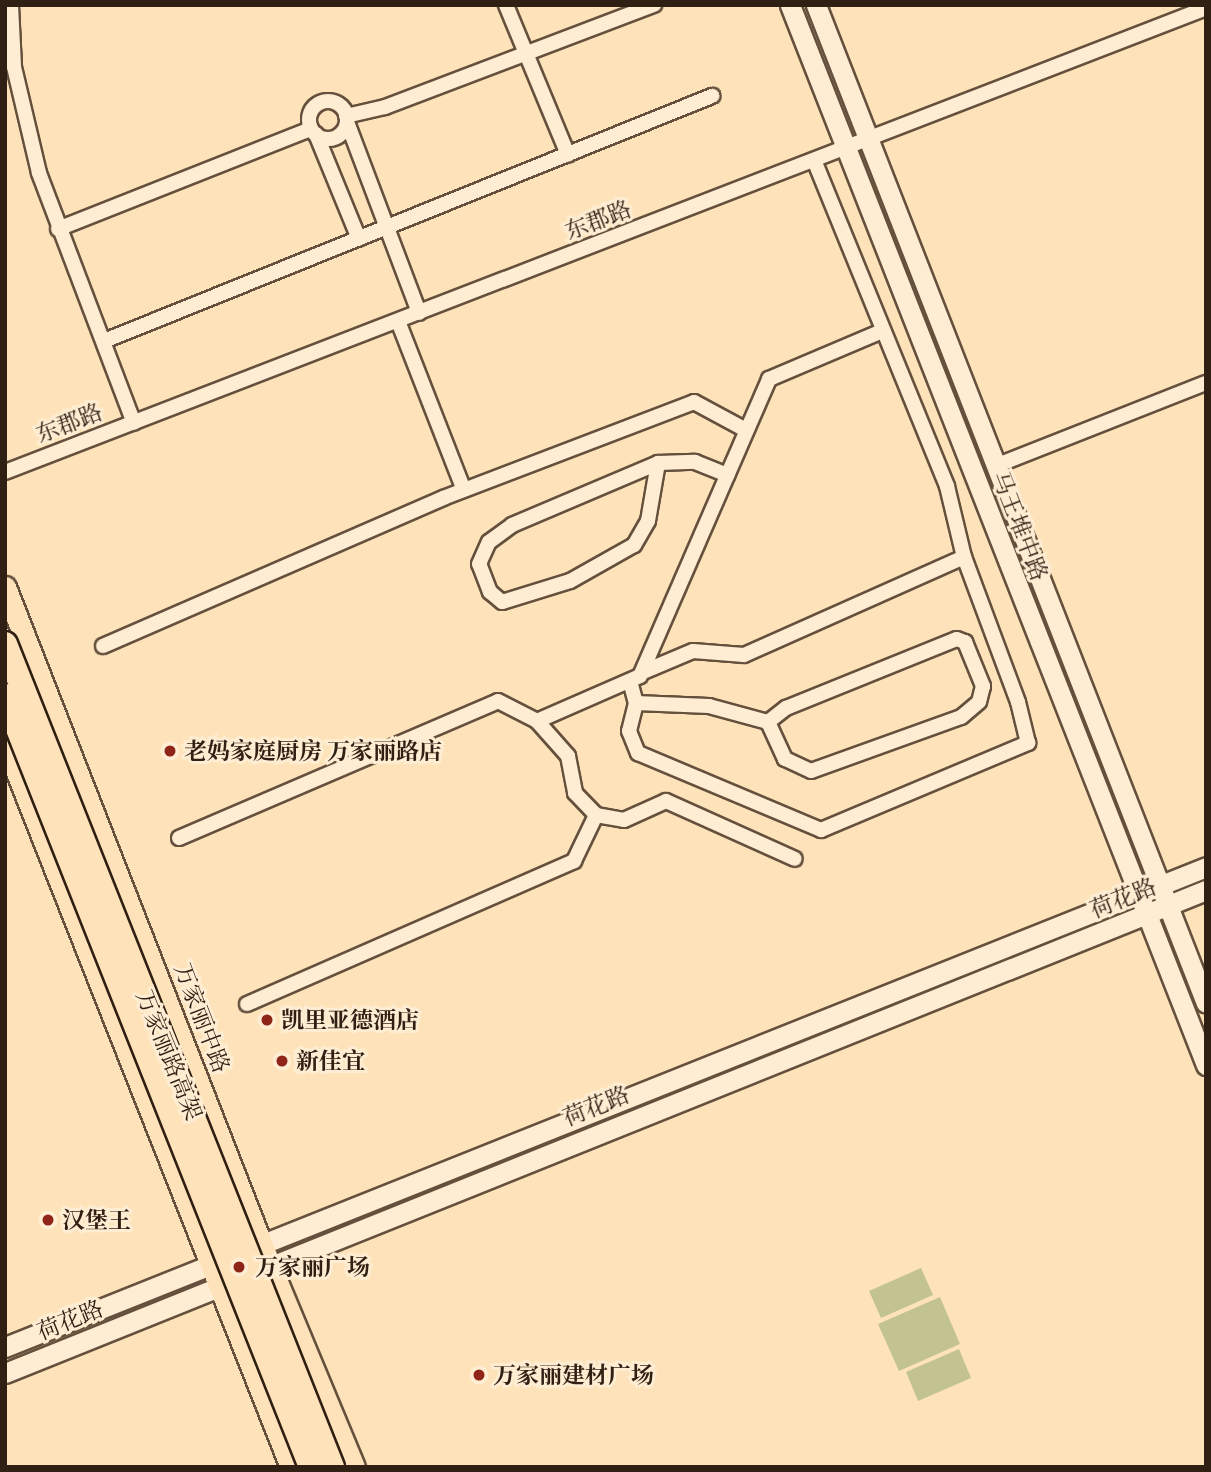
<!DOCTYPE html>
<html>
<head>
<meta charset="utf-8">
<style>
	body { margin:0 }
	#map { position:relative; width:1211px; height:1472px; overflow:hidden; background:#fee3ba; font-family:"Gentium Book Plus","Noto Serif SC",serif }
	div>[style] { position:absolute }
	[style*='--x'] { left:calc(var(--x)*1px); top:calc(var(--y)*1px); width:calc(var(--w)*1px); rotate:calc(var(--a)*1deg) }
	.green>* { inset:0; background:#c2c38e }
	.roads { filter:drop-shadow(2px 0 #64503d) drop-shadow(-2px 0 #64503d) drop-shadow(0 2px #64503d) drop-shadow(0 -2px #64503d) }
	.street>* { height:14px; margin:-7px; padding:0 7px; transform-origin:7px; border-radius:7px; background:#feedd2 }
	.street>.ring { margin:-7px; padding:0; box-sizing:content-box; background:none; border:14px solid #feedd2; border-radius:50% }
	.secondary>* { height:19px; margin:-9.5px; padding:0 9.5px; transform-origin:9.5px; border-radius:9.5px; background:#feedd2 }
	.primary>* { height:21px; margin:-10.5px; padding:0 10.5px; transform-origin:10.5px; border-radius:10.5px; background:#fee3ba }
	.bridges { filter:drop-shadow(2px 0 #301f13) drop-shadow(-2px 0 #301f13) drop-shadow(0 2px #301f13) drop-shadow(0 -2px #301f13) }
	.highway-bridge>* { height:24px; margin:-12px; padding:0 12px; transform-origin:12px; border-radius:12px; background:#fee3ba }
	.dots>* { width:19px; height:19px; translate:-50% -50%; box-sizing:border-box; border:4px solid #feedd2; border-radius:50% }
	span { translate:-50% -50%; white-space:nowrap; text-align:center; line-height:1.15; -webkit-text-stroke:6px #feedd2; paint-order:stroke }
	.street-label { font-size:23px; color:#301f13 }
	.poi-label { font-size:23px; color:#301f13; font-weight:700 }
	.left { translate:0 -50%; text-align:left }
	.frame { position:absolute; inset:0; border:7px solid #301f13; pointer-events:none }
</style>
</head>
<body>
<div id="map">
	<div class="green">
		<div style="clip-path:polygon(921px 1268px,933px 1295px,881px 1318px,869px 1291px)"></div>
		<div style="clip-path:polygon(940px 1297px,960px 1344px,899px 1371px,878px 1324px)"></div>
		<div style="clip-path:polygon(959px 1349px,971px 1378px,918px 1401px,906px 1372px)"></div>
	</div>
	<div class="roads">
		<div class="street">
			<div style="--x:11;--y:5;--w:62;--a:87.2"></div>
			<div style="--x:14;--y:67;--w:109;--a:76.7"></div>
			<div style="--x:39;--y:173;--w:267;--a:69.2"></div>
			<div style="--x:506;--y:5;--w:162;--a:67.5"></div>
			<div class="ring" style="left:309px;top:101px;width:24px;height:24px"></div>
			<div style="--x:346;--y:116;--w:40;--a:-13"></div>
			<div style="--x:385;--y:107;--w:288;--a:-20.8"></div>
			<div style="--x:347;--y:122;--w:204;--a:69.3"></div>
			<div style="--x:316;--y:134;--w:113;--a:67.7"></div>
			<div style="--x:58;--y:229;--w:272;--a:-21.6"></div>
			<div style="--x:398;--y:321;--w:181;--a:68.7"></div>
			<div style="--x:104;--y:341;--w:656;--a:-21.95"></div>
			<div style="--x:658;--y:463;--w:59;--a:99.8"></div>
			<div style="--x:648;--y:521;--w:28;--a:120"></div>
			<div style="--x:634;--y:545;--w:73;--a:150.6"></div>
			<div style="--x:570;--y:581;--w:71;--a:162.8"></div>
			<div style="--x:502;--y:602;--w:16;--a:-140"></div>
			<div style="--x:490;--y:592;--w:30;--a:-111"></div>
			<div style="--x:479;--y:564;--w:24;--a:-66"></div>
			<div style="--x:489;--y:542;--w:29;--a:-36"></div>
			<div style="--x:512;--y:525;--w:159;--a:-23"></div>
			<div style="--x:658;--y:463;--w:37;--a:-2"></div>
			<div style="--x:695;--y:462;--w:35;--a:22"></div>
			<div style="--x:995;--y:466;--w:227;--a:-21.5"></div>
			<div style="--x:5;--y:472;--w:1288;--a:-21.12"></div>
			<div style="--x:103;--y:646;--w:371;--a:-23.5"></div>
			<div style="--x:443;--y:498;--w:269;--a:-20.9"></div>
			<div style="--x:694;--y:402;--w:59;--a:28.3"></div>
			<div style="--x:643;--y:672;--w:54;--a:-22.8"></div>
			<div style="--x:693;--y:651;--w:51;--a:4.5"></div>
			<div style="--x:744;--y:655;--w:241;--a:-24"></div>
			<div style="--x:630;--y:681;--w:23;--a:75"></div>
			<div style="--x:636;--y:703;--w:29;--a:104"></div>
			<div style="--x:629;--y:731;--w:24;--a:68"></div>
			<div style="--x:638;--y:753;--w:199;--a:22.8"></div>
			<div style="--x:821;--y:830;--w:225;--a:-22.8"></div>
			<div style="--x:1028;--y:743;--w:42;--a:-103.7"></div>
			<div style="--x:1018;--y:702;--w:155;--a:-110.4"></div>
			<div style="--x:964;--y:557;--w:73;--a:-103.5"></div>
			<div style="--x:947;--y:486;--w:350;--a:-112.2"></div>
			<div style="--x:636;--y:703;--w:73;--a:2.4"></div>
			<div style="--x:709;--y:706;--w:61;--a:15.2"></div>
			<div style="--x:768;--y:722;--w:23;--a:-38"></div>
			<div style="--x:786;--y:708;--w:184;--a:-22"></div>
			<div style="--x:957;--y:639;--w:9;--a:21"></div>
			<div style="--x:965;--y:642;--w:48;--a:67.8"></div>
			<div style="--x:983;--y:686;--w:16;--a:104"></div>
			<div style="--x:979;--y:702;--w:23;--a:140"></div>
			<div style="--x:961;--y:717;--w:159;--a:160.2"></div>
			<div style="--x:811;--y:771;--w:29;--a:-155"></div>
			<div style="--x:785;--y:759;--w:41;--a:-114.7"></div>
			<div style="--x:537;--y:721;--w:47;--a:48.5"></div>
			<div style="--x:568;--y:756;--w:38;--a:79"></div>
			<div style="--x:575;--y:793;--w:30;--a:46"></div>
			<div style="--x:596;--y:815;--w:28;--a:10"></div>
			<div style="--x:624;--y:820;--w:46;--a:-24.3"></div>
			<div style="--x:666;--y:801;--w:141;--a:24.2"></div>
			<div style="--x:179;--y:838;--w:347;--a:-23.2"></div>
			<div style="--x:498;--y:701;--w:44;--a:27.1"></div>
			<div style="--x:537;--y:721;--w:112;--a:-23.6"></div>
			<div style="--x:640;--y:676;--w:324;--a:-66.5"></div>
			<div style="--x:769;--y:379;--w:123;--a:-23"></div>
			<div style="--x:247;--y:1004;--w:357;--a:-23.6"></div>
			<div style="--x:574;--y:861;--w:51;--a:-64.4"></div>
		</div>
		<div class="secondary">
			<div style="--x:790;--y:5;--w:1139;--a:68.57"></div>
			<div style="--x:816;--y:5;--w:1071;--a:68.66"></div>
			<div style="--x:5;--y:1347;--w:1293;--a:-21.78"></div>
			<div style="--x:5;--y:1373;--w:1294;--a:-21.91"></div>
		</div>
		<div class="primary">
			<div style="--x:5;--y:587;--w:707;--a:68.69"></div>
			<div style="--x:262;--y:1246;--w:239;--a:67.4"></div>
			<div style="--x:5;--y:742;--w:779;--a:68.47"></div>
		</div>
	</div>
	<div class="bridges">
		<div class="highway-bridge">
			<div style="--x:5;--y:644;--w:886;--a:68.33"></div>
			<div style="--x:5;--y:696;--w:830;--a:68.35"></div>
		</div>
	</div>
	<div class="dots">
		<div style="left:170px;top:751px;background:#8f2418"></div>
		<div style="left:267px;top:1020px;background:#8f2418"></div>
		<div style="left:282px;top:1061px;background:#8f2418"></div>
		<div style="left:48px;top:1220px;background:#8f2418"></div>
		<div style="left:239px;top:1267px;background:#8f2418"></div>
		<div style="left:479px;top:1375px;background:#8f2418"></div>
	</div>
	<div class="street-label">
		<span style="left:598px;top:220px;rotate:-21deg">东郡路</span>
		<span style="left:69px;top:423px;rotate:-21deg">东郡路</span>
		<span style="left:1020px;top:526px;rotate:69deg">马王堆中路</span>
		<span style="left:1123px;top:898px;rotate:-22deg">荷花路</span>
		<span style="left:202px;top:1018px;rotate:69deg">万家丽中路</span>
		<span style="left:169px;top:1055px;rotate:68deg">万家丽路高架</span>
		<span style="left:596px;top:1106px;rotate:-22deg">荷花路</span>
		<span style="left:70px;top:1320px;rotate:-22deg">荷花路</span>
	</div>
	<div class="poi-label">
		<span class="left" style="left:184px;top:751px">老妈家庭厨房 万家丽路店</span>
		<span class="left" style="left:281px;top:1020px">凯里亚德酒店</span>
		<span class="left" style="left:296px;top:1061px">新佳宜</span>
		<span class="left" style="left:62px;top:1220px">汉堡王</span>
		<span class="left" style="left:255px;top:1267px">万家丽广场</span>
		<span class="left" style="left:493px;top:1375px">万家丽建材广场</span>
	</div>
	<div class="frame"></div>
</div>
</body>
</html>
